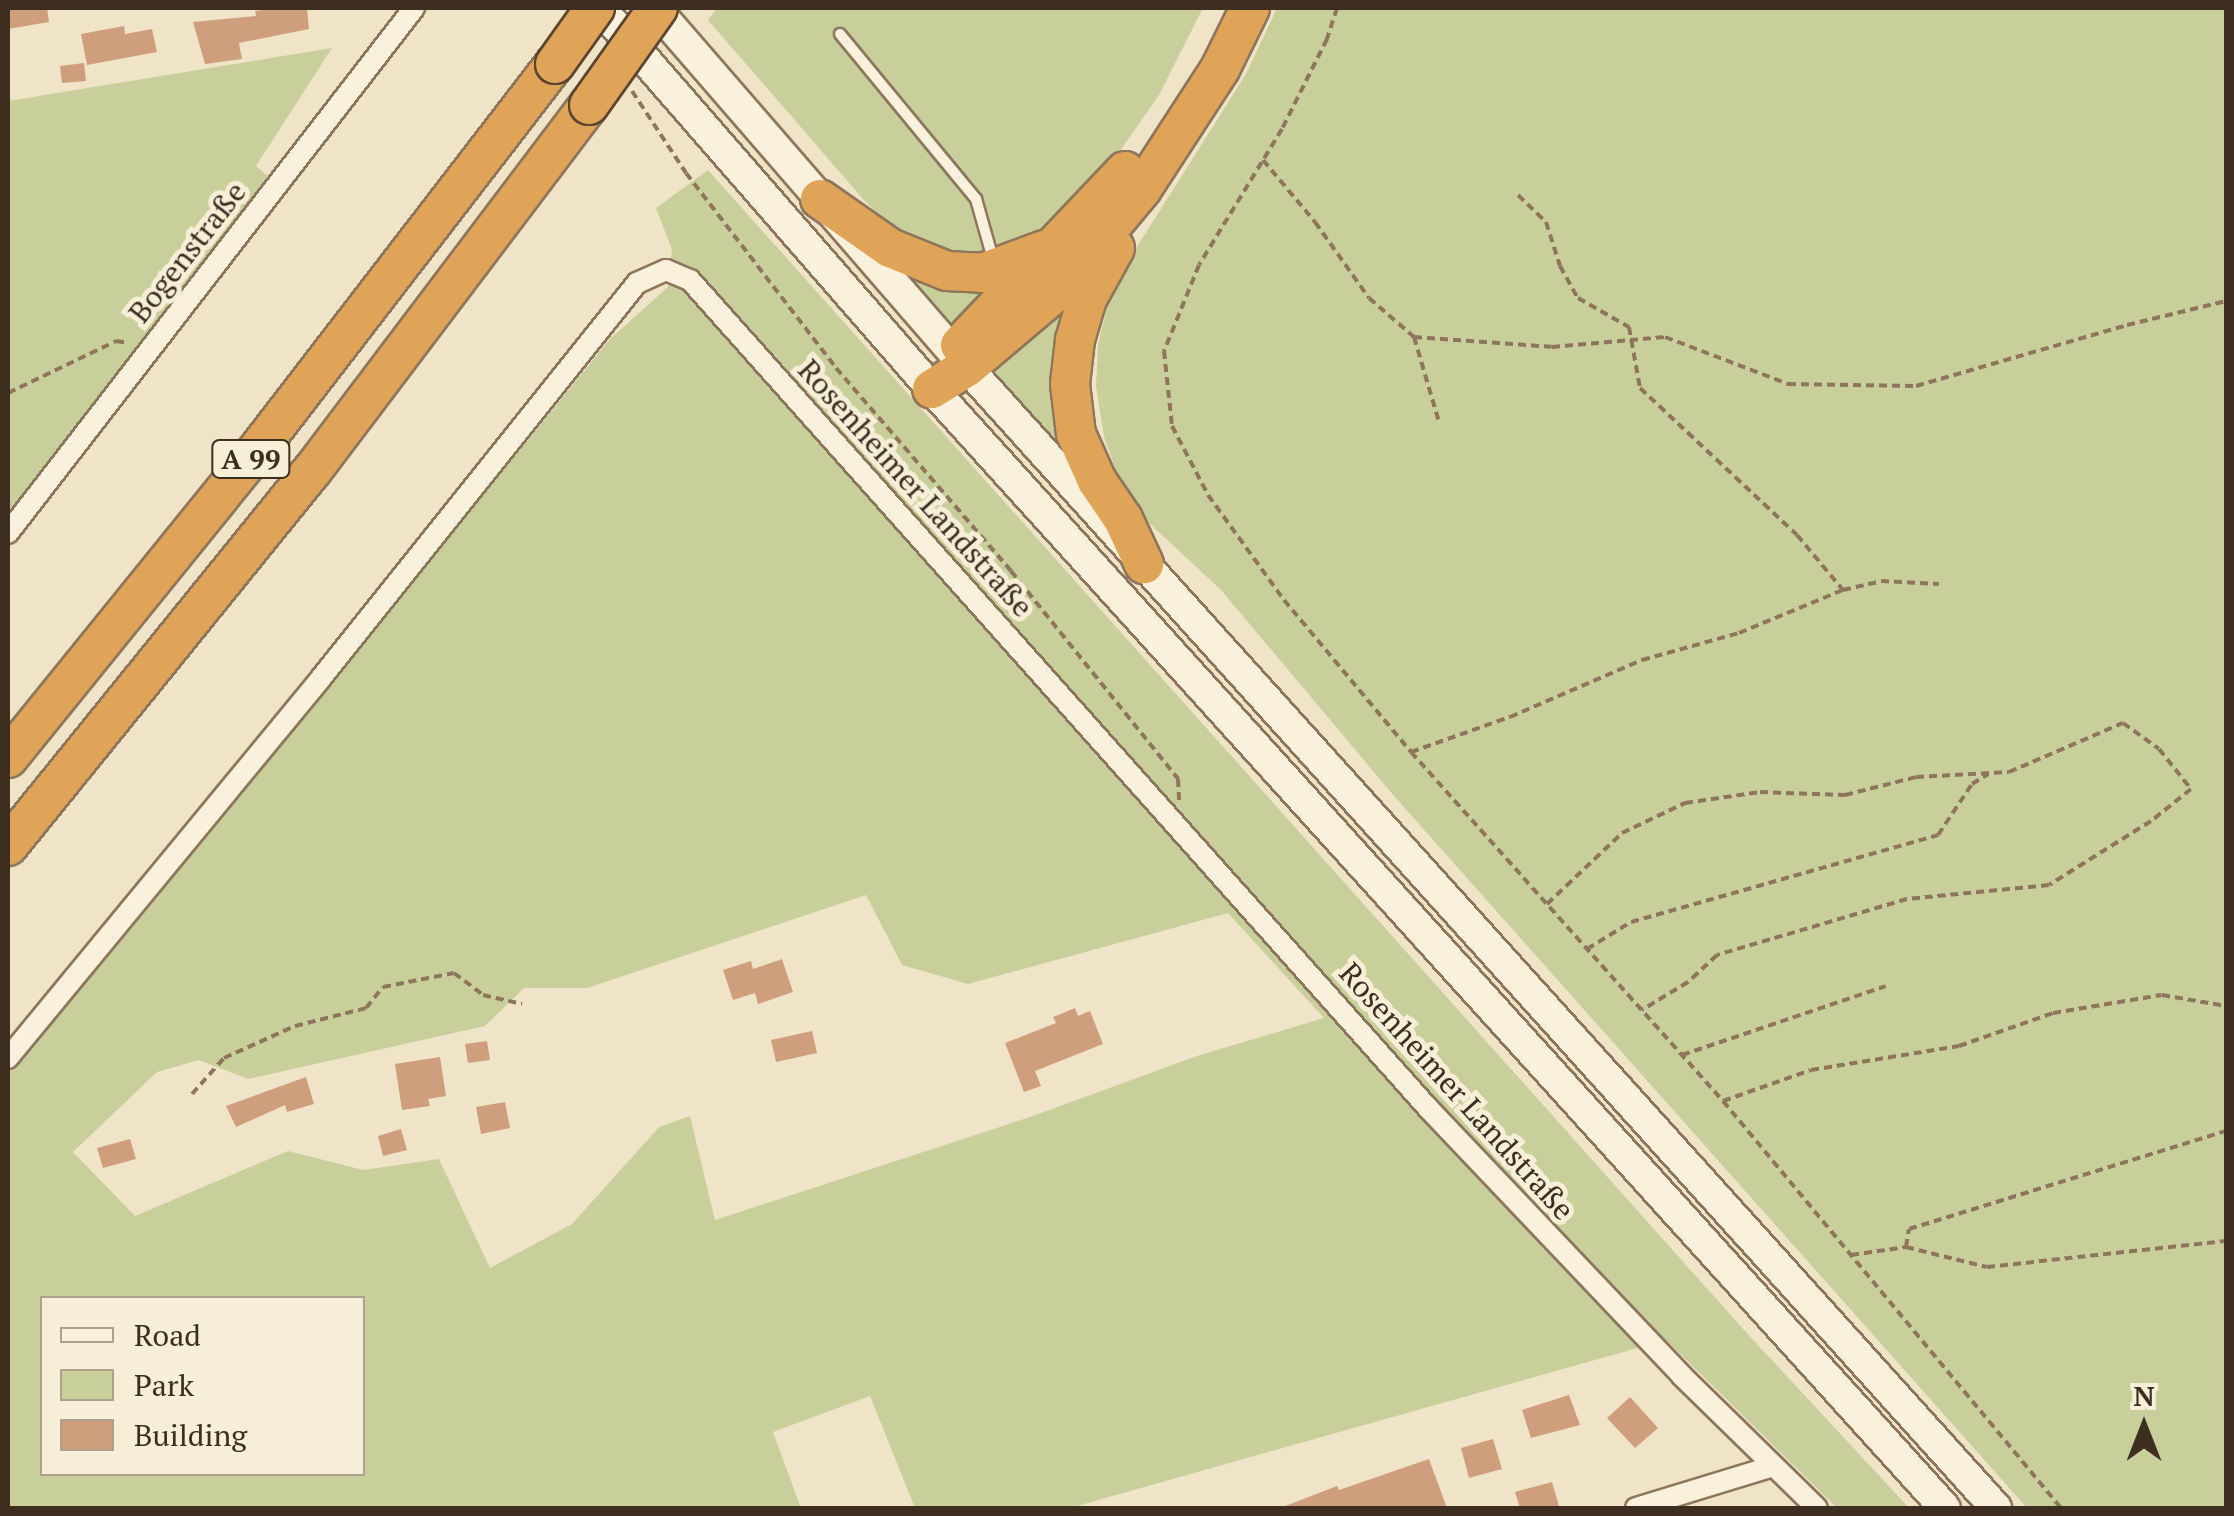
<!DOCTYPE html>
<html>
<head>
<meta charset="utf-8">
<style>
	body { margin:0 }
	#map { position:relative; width:2234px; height:1516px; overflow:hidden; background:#f0e4c8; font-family:"PT Serif",serif }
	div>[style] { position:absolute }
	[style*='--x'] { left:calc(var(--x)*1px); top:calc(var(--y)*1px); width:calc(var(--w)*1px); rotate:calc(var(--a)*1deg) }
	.green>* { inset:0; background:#c9cf9b }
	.building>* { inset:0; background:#cf9f7d }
	.path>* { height:4px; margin-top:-2px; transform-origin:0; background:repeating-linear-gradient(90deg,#8d765c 0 8px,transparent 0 13px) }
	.roads { filter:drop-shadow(2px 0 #8d765c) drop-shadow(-2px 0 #8d765c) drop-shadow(0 2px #8d765c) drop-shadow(0 -2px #8d765c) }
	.lane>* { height:10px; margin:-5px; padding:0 5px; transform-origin:5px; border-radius:5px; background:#faf1dc }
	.street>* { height:20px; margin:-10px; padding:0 10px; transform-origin:10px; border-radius:10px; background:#faf1dc }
	.secondary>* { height:30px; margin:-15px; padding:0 15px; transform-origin:15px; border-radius:15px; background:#faf1dc }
	.highway>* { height:38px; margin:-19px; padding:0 19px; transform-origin:19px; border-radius:19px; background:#e0a458 }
	.bridges { filter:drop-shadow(2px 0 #5b4430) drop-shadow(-2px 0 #5b4430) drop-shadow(0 2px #5b4430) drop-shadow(0 -2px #5b4430) }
	.highway-bridge>* { height:38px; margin:-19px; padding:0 19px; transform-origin:19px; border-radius:19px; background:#e0a458 }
	span { translate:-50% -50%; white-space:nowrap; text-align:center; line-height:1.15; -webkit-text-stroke:10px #f7eed8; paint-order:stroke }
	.shield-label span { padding:2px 8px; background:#f7eed8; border:2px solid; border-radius:8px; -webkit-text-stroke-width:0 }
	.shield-label { font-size:28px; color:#3d2e20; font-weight:700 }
	.street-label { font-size:30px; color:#3d2e20 }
	.frame { position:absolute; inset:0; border:10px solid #3d2e20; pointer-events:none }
	.legend { position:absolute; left:40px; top:1296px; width:325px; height:180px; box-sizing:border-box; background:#f7eed8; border:2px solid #ada18e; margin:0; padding:12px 18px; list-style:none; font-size:30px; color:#3d2e20 }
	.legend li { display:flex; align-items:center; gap:20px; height:50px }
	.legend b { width:50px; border:2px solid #ada18e }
	.north { position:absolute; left:2094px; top:1376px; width:100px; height:100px; -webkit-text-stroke:8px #f7eed8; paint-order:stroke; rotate:0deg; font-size:28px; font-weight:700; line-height:40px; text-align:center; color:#3d2e20 }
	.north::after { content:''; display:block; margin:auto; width:35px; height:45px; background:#3d2e20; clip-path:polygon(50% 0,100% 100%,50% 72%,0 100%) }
</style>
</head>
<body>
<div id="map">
	<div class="green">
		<div style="clip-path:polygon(717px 8px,1203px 8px,1159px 95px,1111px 164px,1056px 224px,1013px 251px,954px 258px,901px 237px,863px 199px,708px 20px)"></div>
		<div style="clip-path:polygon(1277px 8px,2226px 8px,2226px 1508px,2027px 1508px,1394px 796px,1221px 590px,1148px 522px,1122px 488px,1104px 437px,1096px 386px,1098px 345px,1107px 307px,1133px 253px,1246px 74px)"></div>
		<div style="clip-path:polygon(332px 48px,256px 166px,270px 178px,8px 513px,8px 101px)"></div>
		<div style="clip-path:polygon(evenodd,708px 170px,1745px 1331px,1909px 1508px,1837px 1508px,1666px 1340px,1070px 1508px,915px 1508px,870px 1396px,773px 1432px,801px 1508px,8px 1508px,8px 1068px,171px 880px,610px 339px,668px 287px,672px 250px,656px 208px,708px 170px,866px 895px,902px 965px,968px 984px,1228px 913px,1324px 1018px,1197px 1056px,1030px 1117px,715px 1220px,690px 1116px,659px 1127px,572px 1224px,490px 1268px,439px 1159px,363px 1170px,288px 1151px,135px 1216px,73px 1152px,157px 1072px,199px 1060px,248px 1079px,485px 1026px,524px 988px,587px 988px,866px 895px,708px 170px,42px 1298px,362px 1298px,362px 1474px,42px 1474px,42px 1298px)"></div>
		<div style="clip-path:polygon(904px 272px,1006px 279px,952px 331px)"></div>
		<div style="clip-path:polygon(1068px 296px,1065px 452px,993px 372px)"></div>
	</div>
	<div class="building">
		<div style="clip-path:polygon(8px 8px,47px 8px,49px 22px,8px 29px)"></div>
		<div style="clip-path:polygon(280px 8px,307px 9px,309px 29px,239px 43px,242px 59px,205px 64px,193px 22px,256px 16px,255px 11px)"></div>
		<div style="clip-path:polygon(124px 26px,125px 34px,152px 29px,157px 52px,87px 65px,81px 34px)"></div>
		<div style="clip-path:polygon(84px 63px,86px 81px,62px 83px,60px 66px)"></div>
		<div style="clip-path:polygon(782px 959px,793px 992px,758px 1004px,755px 993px,733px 1000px,723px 970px,751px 961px,753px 969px)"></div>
		<div style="clip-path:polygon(1075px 1008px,1078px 1016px,1090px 1011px,1103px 1044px,1035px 1071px,1041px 1086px,1024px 1092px,1005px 1043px,1056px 1023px,1053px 1017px)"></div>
		<div style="clip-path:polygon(812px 1031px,817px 1053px,776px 1062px,771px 1040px)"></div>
		<div style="clip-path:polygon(487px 1041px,490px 1060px,468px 1063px,465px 1044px)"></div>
		<div style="clip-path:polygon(440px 1057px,446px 1096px,428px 1099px,430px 1106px,402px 1110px,395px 1064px)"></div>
		<div style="clip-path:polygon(306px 1077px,314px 1104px,287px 1112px,285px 1105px,236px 1127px,226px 1106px)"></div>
		<div style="clip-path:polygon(505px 1102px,510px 1128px,481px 1134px,476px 1107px)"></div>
		<div style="clip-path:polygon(401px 1129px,407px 1150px,383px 1156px,378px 1136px)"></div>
		<div style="clip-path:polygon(130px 1139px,136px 1159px,103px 1168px,97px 1148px)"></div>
		<div style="clip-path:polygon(1569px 1395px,1580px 1425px,1531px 1438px,1522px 1410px)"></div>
		<div style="clip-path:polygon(1630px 1397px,1658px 1428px,1635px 1448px,1607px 1418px)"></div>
		<div style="clip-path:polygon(1493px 1439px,1502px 1469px,1469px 1478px,1461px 1448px)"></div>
		<div style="clip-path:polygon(1429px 1459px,1447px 1508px,1280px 1508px,1337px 1486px,1339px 1490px)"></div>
		<div style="clip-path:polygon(1552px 1482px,1559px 1506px,1520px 1508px,1515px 1492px)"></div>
	</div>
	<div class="path">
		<div style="--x:1337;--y:8;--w:33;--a:108"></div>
		<div style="--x:1327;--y:39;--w:101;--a:116.6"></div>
		<div style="--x:1282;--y:129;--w:159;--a:121.4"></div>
		<div style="--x:1199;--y:265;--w:93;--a:112.1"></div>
		<div style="--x:1164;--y:351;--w:75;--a:83.9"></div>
		<div style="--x:1172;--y:426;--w:78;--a:62.4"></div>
		<div style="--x:1208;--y:495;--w:130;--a:54.1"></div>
		<div style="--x:1284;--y:600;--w:198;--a:50.1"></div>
		<div style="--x:1411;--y:752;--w:468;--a:48.2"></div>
		<div style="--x:1723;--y:1101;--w:529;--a:50.29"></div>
		<div style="--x:632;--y:91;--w:98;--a:56.6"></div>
		<div style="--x:686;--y:173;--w:246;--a:52.4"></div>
		<div style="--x:836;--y:368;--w:268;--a:49.2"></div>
		<div style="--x:1011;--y:571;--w:267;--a:51.2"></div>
		<div style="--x:1178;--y:779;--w:21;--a:87"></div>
		<div style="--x:1263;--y:160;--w:81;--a:50"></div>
		<div style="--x:1315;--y:222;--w:93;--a:54.6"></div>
		<div style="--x:1369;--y:298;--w:60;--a:40.9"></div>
		<div style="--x:1414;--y:337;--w:89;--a:73.6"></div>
		<div style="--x:1518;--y:195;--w:39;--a:44"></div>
		<div style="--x:1546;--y:222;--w:46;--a:72.3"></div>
		<div style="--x:1560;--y:266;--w:37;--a:61"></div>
		<div style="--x:1578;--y:298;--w:59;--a:29.6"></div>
		<div style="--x:1629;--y:327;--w:62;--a:79.8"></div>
		<div style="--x:1640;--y:388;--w:215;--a:43.1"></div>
		<div style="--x:1797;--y:535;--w:72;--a:50.1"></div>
		<div style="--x:1414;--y:337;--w:138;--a:4.1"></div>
		<div style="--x:1552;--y:347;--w:113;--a:-5.1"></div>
		<div style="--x:1665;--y:337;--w:132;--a:20.9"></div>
		<div style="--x:1788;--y:384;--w:128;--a:0.9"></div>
		<div style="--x:1916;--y:386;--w:220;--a:-16.1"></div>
		<div style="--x:2127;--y:325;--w:102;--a:-13.6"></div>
		<div style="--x:8;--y:393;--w:120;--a:-25.7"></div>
		<div style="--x:116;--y:341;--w:13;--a:9"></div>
		<div style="--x:1411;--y:752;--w:105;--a:-19.5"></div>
		<div style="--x:1510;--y:717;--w:144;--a:-23.4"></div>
		<div style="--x:1642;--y:660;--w:101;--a:-15.6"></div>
		<div style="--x:1739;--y:633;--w:113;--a:-22.5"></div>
		<div style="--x:1843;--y:590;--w:39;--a:-13"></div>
		<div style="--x:1881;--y:581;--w:58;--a:3"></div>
		<div style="--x:1547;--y:904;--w:103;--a:-43.4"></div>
		<div style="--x:1622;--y:833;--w:70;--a:-25.5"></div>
		<div style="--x:1685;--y:803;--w:76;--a:-8.3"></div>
		<div style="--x:1760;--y:792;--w:85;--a:2"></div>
		<div style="--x:1845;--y:795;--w:73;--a:-14.2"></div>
		<div style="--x:1916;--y:777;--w:93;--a:-3.1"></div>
		<div style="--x:2009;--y:772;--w:124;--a:-23.3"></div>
		<div style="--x:2123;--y:723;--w:44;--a:35.8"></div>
		<div style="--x:2159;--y:749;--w:51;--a:51.3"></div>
		<div style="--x:2191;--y:789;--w:51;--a:141.3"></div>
		<div style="--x:2151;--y:821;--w:120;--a:147.9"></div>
		<div style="--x:2049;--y:885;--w:143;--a:174.4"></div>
		<div style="--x:1907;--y:899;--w:198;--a:163.6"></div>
		<div style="--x:1717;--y:955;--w:40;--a:137"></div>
		<div style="--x:1688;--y:982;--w:54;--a:148.7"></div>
		<div style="--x:1587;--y:949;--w:52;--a:-31.5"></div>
		<div style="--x:1631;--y:922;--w:319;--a:-15.8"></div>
		<div style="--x:1938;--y:835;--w:61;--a:-56.3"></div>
		<div style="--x:1972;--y:784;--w:19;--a:-32"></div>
		<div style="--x:1682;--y:1055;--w:215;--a:-18.7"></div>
		<div style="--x:192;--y:1094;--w:48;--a:-48.4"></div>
		<div style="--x:224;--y:1058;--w:78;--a:-24.3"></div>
		<div style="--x:295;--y:1026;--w:73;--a:-14.2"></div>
		<div style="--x:366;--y:1008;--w:27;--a:-51"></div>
		<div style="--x:383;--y:987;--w:72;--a:-11.2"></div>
		<div style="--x:454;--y:973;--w:36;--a:37"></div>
		<div style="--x:483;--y:995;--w:40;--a:13"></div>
		<div style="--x:1723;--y:1101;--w:93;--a:-19.4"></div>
		<div style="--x:1811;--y:1070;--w:150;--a:-9.2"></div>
		<div style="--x:1959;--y:1046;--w:100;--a:-19.3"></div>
		<div style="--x:2053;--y:1013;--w:110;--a:-9.4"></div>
		<div style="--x:2162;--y:995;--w:65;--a:9.8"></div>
		<div style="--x:1906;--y:1247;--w:18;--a:-81"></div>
		<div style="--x:1909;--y:1229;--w:332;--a:-17.2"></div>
		<div style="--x:1851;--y:1255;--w:56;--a:-8.3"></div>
		<div style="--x:1906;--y:1247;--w:83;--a:13.9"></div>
		<div style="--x:1987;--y:1267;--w:240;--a:-6.2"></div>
	</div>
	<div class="roads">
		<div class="lane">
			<div style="--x:840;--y:34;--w:214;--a:50.5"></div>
			<div style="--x:976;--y:199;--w:62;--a:74.2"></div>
		</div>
		<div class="street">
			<div style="--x:8;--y:533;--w:664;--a:-52.28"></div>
			<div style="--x:8;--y:1058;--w:492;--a:-50.5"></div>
			<div style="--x:321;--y:678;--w:506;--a:-51.34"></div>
			<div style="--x:637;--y:283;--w:32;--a:-24"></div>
			<div style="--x:666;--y:270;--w:26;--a:23"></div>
			<div style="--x:690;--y:280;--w:1109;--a:48.29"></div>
			<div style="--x:1428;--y:1108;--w:368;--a:46.5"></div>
			<div style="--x:1681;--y:1375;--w:190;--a:44.4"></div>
			<div style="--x:1636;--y:1508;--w:143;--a:-17"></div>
		</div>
		<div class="secondary">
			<div style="--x:600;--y:8;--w:505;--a:48.93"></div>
			<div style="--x:932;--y:389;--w:1509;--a:47.85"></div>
			<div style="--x:655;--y:8;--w:455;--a:49.1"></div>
			<div style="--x:953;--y:352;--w:1557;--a:47.94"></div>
		</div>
		<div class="highway">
			<div style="--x:820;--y:199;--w:85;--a:35"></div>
			<div style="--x:890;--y:248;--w:61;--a:22"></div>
			<div style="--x:947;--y:271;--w:35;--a:3"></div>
			<div style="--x:982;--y:273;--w:66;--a:-20.4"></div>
			<div style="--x:1115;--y:248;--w:58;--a:118.8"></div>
			<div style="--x:1087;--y:299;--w:43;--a:106.3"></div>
			<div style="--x:1075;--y:340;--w:44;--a:96.5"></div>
			<div style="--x:1070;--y:384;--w:50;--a:83.2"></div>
			<div style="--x:1076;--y:434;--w:51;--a:65.9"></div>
			<div style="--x:1097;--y:481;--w:46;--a:55.6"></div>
			<div style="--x:1123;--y:519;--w:50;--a:65"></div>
			<div style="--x:960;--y:345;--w:240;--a:-46.5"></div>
			<div style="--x:932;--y:389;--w:41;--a:-32.2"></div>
			<div style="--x:967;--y:367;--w:118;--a:-40.2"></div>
			<div style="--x:1057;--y:291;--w:133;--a:-50.2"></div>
			<div style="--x:1142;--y:189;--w:143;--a:-57"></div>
			<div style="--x:1220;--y:69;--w:68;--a:-63.8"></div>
			<div style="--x:8;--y:758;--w:404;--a:-51"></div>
			<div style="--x:262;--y:444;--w:480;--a:-52.4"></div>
			<div style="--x:8;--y:846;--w:483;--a:-51"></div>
			<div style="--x:312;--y:471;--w:459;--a:-52.9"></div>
		</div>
	</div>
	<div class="bridges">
		<div class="highway-bridge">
			<div style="--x:555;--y:64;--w:69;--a:-54.5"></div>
			<div style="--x:589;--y:105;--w:119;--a:-54.6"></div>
		</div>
	</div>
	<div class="shield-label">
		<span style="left:251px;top:459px">A 99</span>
	</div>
	<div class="street-label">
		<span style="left:187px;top:252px;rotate:-52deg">Bogenstraße</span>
		<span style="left:916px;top:488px;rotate:48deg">Rosenheimer Landstraße</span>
		<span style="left:1457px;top:1091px;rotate:48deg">Rosenheimer Landstraße</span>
	</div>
	<div class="frame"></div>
	<ul class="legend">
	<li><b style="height:12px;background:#faf1dc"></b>Road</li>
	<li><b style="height:28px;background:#c9cf9b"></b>Park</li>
	<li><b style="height:28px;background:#cf9f7d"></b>Building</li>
	</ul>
	<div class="north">N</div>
</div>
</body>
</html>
